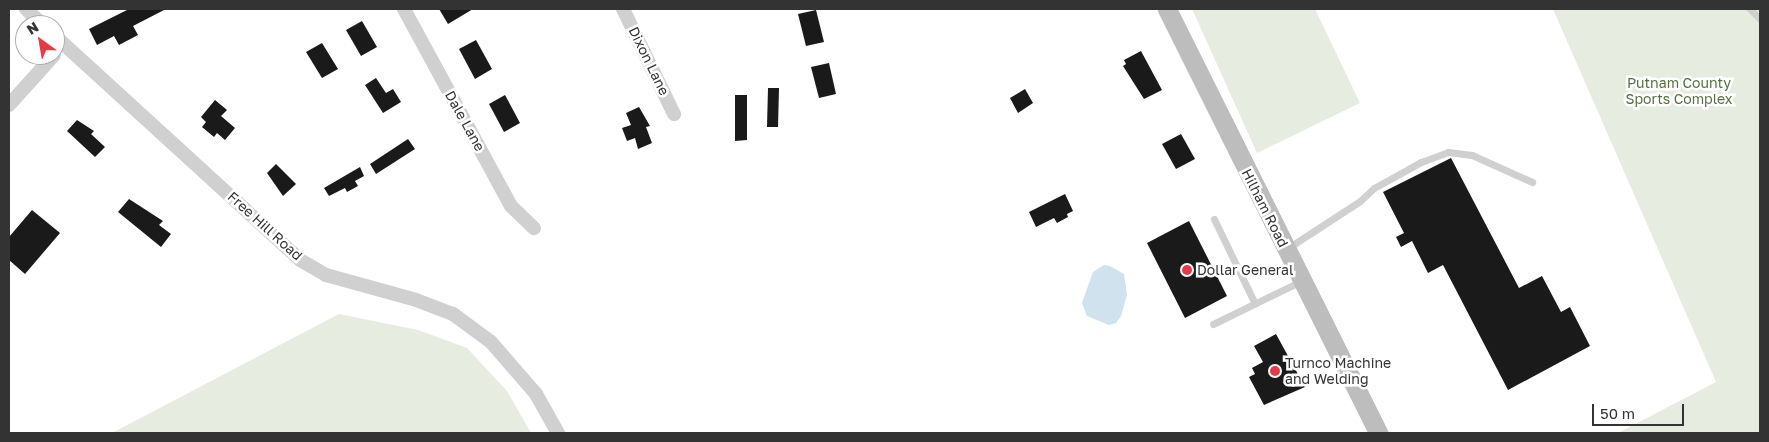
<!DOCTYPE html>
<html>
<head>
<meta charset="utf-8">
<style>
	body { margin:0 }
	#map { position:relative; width:1769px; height:442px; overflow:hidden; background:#fff; font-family:"Golos Text",sans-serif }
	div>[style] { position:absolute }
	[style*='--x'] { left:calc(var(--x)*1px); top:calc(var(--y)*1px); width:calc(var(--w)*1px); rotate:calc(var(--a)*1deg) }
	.green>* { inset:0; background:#e6ecdf }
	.water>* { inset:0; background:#cfe2ee }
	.building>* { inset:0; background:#1a1a1a }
	.lane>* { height:7px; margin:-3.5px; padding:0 3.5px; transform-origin:3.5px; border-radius:3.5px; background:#d0d0d0 }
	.street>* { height:14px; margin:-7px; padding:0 7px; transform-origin:7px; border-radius:7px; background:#d0d0d0 }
	.secondary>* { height:19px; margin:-9.5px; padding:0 9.5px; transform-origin:9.5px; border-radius:9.5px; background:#bdbdbd }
	.dots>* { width:14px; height:14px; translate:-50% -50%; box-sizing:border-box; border:2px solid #fff; border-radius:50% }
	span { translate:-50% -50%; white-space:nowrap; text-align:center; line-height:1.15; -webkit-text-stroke:5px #fff; paint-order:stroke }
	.street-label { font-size:14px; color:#333 }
	.park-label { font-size:14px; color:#56703f }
	.poi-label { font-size:14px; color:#333 }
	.left { translate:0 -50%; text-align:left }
	.frame { position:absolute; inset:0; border:10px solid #333; pointer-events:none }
	.north { position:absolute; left:15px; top:15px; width:50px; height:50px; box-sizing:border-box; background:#fff; border:1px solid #adadad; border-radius:50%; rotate:328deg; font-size:14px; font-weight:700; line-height:20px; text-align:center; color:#333 }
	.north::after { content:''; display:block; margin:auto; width:18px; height:22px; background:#e63946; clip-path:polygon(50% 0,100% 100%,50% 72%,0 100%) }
	.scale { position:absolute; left:1592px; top:404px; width:92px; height:22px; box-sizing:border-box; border:2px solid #333; border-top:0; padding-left:6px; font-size:15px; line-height:18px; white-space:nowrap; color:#333; -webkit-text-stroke:4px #fff; paint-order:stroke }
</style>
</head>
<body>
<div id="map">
	<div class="green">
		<div style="clip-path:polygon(1192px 9px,1315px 9px,1360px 103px,1257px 153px)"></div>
		<div style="clip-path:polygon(1553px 9px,1760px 9px,1760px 433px,1618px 433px,1716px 382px)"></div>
		<div style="clip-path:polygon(339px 314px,418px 330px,467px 348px,507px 391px,531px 433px,112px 433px)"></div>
	</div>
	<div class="water">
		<div style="clip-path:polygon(1110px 266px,1124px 274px,1127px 295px,1121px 316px,1116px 323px,1109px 325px,1087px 316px,1082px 303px,1093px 272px,1104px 265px)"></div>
	</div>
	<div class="building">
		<div style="clip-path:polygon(129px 9px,166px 9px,133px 26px,138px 35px,119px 45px,114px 36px,97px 45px,89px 29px)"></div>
		<div style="clip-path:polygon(439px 9px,473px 9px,448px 24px)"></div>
		<div style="clip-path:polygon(816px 10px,824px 42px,806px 46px,798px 14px)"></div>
		<div style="clip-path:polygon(362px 21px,377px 47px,361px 56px,346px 30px)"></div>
		<div style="clip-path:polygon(476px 40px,492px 69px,475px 79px,459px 49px)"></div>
		<div style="clip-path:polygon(322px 43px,338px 69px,322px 78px,306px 52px)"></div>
		<div style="clip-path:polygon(1141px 51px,1162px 90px,1144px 99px,1123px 66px,1126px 64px,1124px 60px)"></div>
		<div style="clip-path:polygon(829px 63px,836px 94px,819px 98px,811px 67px)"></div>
		<div style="clip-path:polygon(376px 78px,386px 93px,393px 89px,401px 102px,383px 113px,365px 85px)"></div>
		<div style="clip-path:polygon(768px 88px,779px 88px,778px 127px,767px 127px)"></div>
		<div style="clip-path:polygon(1025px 89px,1033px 103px,1018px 113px,1010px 98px)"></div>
		<div style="clip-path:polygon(505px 95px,520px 123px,504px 132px,489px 104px)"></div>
		<div style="clip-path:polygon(735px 95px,747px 95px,747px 140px,735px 141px)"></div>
		<div style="clip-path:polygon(215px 100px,227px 110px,221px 116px,235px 128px,225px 140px,217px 133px,214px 137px,202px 127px,206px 122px,201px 117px)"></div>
		<div style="clip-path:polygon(639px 107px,650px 126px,646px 127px,652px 143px,638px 149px,635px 138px,627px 141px,622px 128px,631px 125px,626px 113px)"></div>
		<div style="clip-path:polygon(77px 120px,94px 131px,91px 134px,105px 147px,95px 157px,67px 131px)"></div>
		<div style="clip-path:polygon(1181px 134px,1195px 159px,1176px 169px,1162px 144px)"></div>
		<div style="clip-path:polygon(408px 139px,415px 149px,376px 174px,370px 164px)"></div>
		<div style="clip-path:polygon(1451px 158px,1519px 288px,1542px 276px,1561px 312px,1570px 307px,1590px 346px,1508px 390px,1443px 265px,1428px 273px,1412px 241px,1401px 247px,1396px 237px,1404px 233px,1383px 192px)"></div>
		<div style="clip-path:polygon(276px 164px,296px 184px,283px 196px,267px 173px)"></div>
		<div style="clip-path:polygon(360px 167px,364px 176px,355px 181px,358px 186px,347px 192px,345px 188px,329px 196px,324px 188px)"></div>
		<div style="clip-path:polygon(1065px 194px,1073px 211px,1067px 214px,1068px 217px,1057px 223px,1054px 218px,1036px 227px,1029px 212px)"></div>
		<div style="clip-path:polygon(129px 199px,163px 221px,159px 225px,171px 234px,161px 247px,118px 212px)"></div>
		<div style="clip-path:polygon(32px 210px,60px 233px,25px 274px,9px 260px,9px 237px)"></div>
		<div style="clip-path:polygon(1189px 221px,1227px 296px,1185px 318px,1147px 243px)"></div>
		<div style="clip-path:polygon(1276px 334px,1305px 387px,1264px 405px,1249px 377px,1255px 374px,1252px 368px,1263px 362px,1254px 346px)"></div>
	</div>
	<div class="lane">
		<div style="--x:1750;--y:9;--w:14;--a:45"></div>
		<div style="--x:1214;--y:219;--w:94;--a:64.2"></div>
		<div style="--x:1288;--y:248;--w:86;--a:-33.1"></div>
		<div style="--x:1360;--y:201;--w:19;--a:-43"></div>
		<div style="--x:1374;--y:188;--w:54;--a:-29"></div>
		<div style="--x:1421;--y:162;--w:29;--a:-20"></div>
		<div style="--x:1448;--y:152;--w:24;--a:7"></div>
		<div style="--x:1472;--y:155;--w:66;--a:24.2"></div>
		<div style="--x:1213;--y:324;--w:98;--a:-26"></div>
	</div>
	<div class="street">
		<div style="--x:26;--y:9;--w:23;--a:43"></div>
		<div style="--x:404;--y:9;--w:224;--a:61.5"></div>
		<div style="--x:511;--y:206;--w:32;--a:44"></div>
		<div style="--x:623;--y:9;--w:117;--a:64.1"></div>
		<div style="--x:55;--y:36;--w:332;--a:42.4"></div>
		<div style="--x:300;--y:260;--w:30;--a:30"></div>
		<div style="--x:326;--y:275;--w:93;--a:15.5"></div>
		<div style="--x:416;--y:300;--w:40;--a:21"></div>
		<div style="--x:453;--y:314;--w:47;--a:36.4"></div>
		<div style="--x:491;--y:342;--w:69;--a:49.1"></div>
		<div style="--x:536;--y:394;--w:45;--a:60.6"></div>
		<div style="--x:9;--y:105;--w:67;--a:-48"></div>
	</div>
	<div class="secondary">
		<div style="--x:1167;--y:9;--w:474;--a:63.5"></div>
	</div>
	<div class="dots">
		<div style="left:1187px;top:270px;background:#e63946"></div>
		<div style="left:1275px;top:371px;background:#e63946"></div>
	</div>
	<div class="street-label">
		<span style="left:649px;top:61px;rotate:64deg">Dixon Lane</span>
		<span style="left:465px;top:121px;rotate:61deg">Dale Lane</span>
		<span style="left:1265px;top:208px;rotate:63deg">Hilham Road</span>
		<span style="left:265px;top:226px;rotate:42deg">Free Hill Road</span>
	</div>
	<div class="park-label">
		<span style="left:1679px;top:91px">Putnam County<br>Sports Complex</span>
	</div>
	<div class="poi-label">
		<span class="left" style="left:1197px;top:270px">Dollar General</span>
		<span class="left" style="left:1285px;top:371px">Turnco Machine<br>and Welding</span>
	</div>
	<div class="frame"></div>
	<div class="north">N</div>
	<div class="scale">50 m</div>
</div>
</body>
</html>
